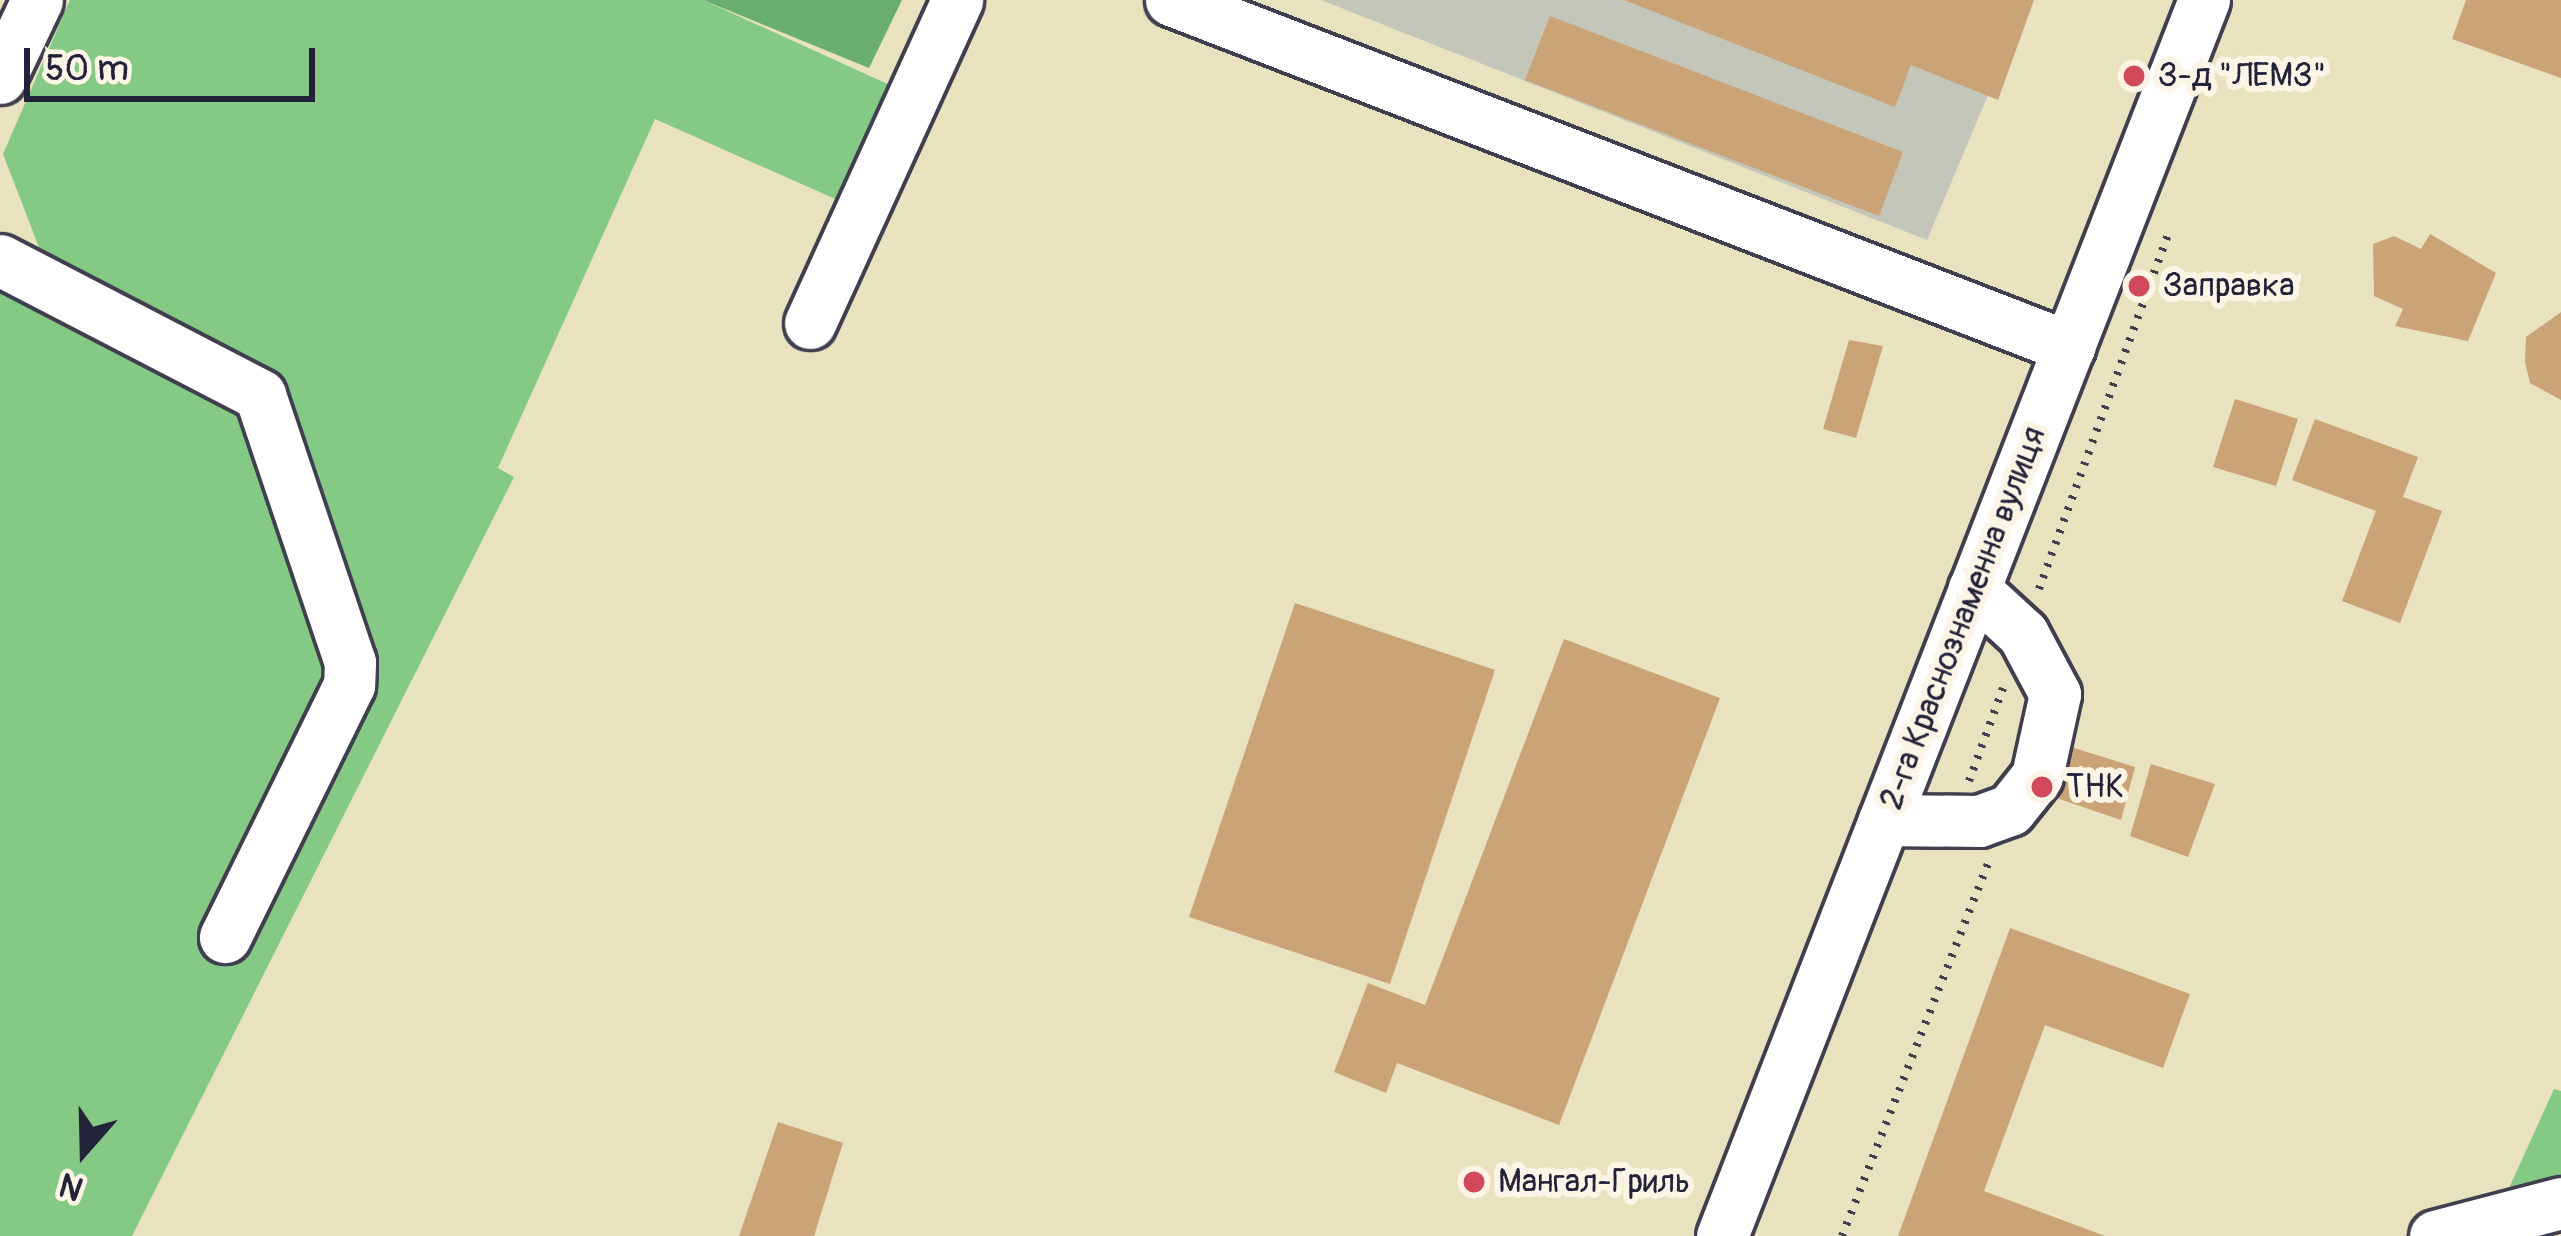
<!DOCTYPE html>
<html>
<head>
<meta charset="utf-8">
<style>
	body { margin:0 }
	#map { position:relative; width:2561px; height:1236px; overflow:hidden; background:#e9e2bf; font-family:Pangolin,sans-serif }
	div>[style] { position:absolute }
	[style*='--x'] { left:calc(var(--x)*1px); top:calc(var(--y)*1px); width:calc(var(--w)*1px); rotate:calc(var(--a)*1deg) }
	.industrial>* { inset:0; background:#c3c6b9 }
	.green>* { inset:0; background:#84ca84 }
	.forest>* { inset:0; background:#6bae72 }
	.building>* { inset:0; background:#caa376 }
	.path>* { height:8px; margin-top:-4px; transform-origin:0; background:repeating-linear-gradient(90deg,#403f4f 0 3px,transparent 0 12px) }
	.roads { filter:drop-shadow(3px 0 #403f4f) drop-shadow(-3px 0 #403f4f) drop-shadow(0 3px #403f4f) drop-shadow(0 -3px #403f4f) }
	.minor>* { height:51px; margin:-25.5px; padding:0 25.5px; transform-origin:25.5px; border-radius:25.5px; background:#fff }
	.dots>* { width:33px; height:33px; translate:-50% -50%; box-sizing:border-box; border:6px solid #fcf5e5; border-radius:50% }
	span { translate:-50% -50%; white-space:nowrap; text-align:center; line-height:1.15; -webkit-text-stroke:12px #fcf5e5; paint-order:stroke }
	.poi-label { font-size:33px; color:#22223b }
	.left { translate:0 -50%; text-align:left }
	.street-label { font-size:33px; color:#22223b }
	.north { position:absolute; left:24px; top:1092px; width:120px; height:120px; -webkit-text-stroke:9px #fcf5e5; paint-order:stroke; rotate:200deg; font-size:33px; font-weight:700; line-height:48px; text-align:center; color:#22223b }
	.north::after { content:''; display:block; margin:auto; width:42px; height:54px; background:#22223b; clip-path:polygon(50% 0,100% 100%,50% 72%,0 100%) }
	.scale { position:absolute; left:24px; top:48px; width:291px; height:54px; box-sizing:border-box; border:6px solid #22223b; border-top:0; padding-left:15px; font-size:36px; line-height:42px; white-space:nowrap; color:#22223b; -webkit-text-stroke:9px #fcf5e5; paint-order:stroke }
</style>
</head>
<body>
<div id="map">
	<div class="industrial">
		<div style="clip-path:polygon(1321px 0,2028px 0,1927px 240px)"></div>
	</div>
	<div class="green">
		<div style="clip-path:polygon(70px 0,703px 0,894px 87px,842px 202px,655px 119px,498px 468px,514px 477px,132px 1236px,0 1236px,0 281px,45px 263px,3px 154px)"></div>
		<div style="clip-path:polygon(2554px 1089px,2561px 1091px,2561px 1219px,2505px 1197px)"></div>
	</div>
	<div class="forest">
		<div style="clip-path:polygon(703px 0,902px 0,869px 68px)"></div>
	</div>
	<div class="building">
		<div style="clip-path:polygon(1624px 0,2034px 0,1998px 100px,1911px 65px,1895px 107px)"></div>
		<div style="clip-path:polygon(2466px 0,2561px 0,2561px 78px,2452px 39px)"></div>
		<div style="clip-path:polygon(1550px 16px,1903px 152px,1879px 216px,1525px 80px)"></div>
		<div style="clip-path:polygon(2430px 234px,2496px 273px,2468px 341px,2395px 326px,2403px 309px,2374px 296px,2373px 244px,2394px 236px,2421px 249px)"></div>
		<div style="clip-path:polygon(2561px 312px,2561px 400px,2530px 383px,2525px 362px,2526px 337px)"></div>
		<div style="clip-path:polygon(1849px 340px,1883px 346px,1856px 438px,1823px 429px)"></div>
		<div style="clip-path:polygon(2235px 399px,2298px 419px,2276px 486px,2213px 467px)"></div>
		<div style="clip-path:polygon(2315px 419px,2418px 457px,2403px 497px,2442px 511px,2400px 623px,2342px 601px,2376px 511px,2292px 480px)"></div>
		<div style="clip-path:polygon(1295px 603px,1495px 670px,1390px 984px,1189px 917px)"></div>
		<div style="clip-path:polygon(1564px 639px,1720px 698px,1559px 1125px,1397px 1063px,1386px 1093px,1334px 1072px,1368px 983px,1425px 1005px)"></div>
		<div style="clip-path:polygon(2036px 736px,2135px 767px,2121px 820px,2018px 785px)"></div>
		<div style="clip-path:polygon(2151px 764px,2215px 784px,2188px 857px,2130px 836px)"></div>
		<div style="clip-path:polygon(2010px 928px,2190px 994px,2163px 1068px,2045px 1025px,1984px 1191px,2105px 1236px,1898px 1236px)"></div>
		<div style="clip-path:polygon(778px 1122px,843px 1143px,814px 1236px,739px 1236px)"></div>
	</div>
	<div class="path">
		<div style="--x:2039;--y:589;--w:381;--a:-70"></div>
		<div style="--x:1969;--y:781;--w:99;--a:-69.9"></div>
		<div style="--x:1842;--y:1236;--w:405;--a:-68.6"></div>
	</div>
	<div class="roads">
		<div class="minor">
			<div style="--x:1171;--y:0;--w:963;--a:21.13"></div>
			<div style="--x:0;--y:78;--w:86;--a:-64.6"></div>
			<div style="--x:0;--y:260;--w:293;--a:27.4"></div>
			<div style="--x:260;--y:395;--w:282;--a:71.4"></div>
			<div style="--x:350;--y:662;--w:23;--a:92"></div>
			<div style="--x:349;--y:685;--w:281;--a:116.2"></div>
			<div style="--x:810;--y:323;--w:355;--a:-65.5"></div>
			<div style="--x:1884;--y:820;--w:95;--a:0.6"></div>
			<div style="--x:1979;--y:821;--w:33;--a:-20"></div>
			<div style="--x:2010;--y:810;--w:43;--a:-51.5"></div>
			<div style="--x:2037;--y:776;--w:84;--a:-77.6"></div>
			<div style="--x:2055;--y:694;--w:68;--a:-118.1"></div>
			<div style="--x:2023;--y:634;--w:67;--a:-137.4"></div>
			<div style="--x:1722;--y:1236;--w:1327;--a:-68.7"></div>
			<div style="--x:2435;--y:1236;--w:130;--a:-14.7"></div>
		</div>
	</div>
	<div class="dots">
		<div style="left:2134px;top:76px;background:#d1495b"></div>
		<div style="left:2139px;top:286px;background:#d1495b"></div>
		<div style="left:2042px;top:787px;background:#d1495b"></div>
		<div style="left:1474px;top:1182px;background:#d1495b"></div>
	</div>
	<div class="poi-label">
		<span class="left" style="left:2158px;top:76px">З-д "ЛЕМЗ"</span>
		<span class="left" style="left:2163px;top:286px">Заправка</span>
		<span class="left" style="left:2066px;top:787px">ТНК</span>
		<span class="left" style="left:1498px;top:1182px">Мангал-Гриль</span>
	</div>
	<div class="street-label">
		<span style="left:1963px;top:618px;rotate:-69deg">2-га Краснознаменна вулиця</span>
	</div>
	<div class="north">N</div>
	<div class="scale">50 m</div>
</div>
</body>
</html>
